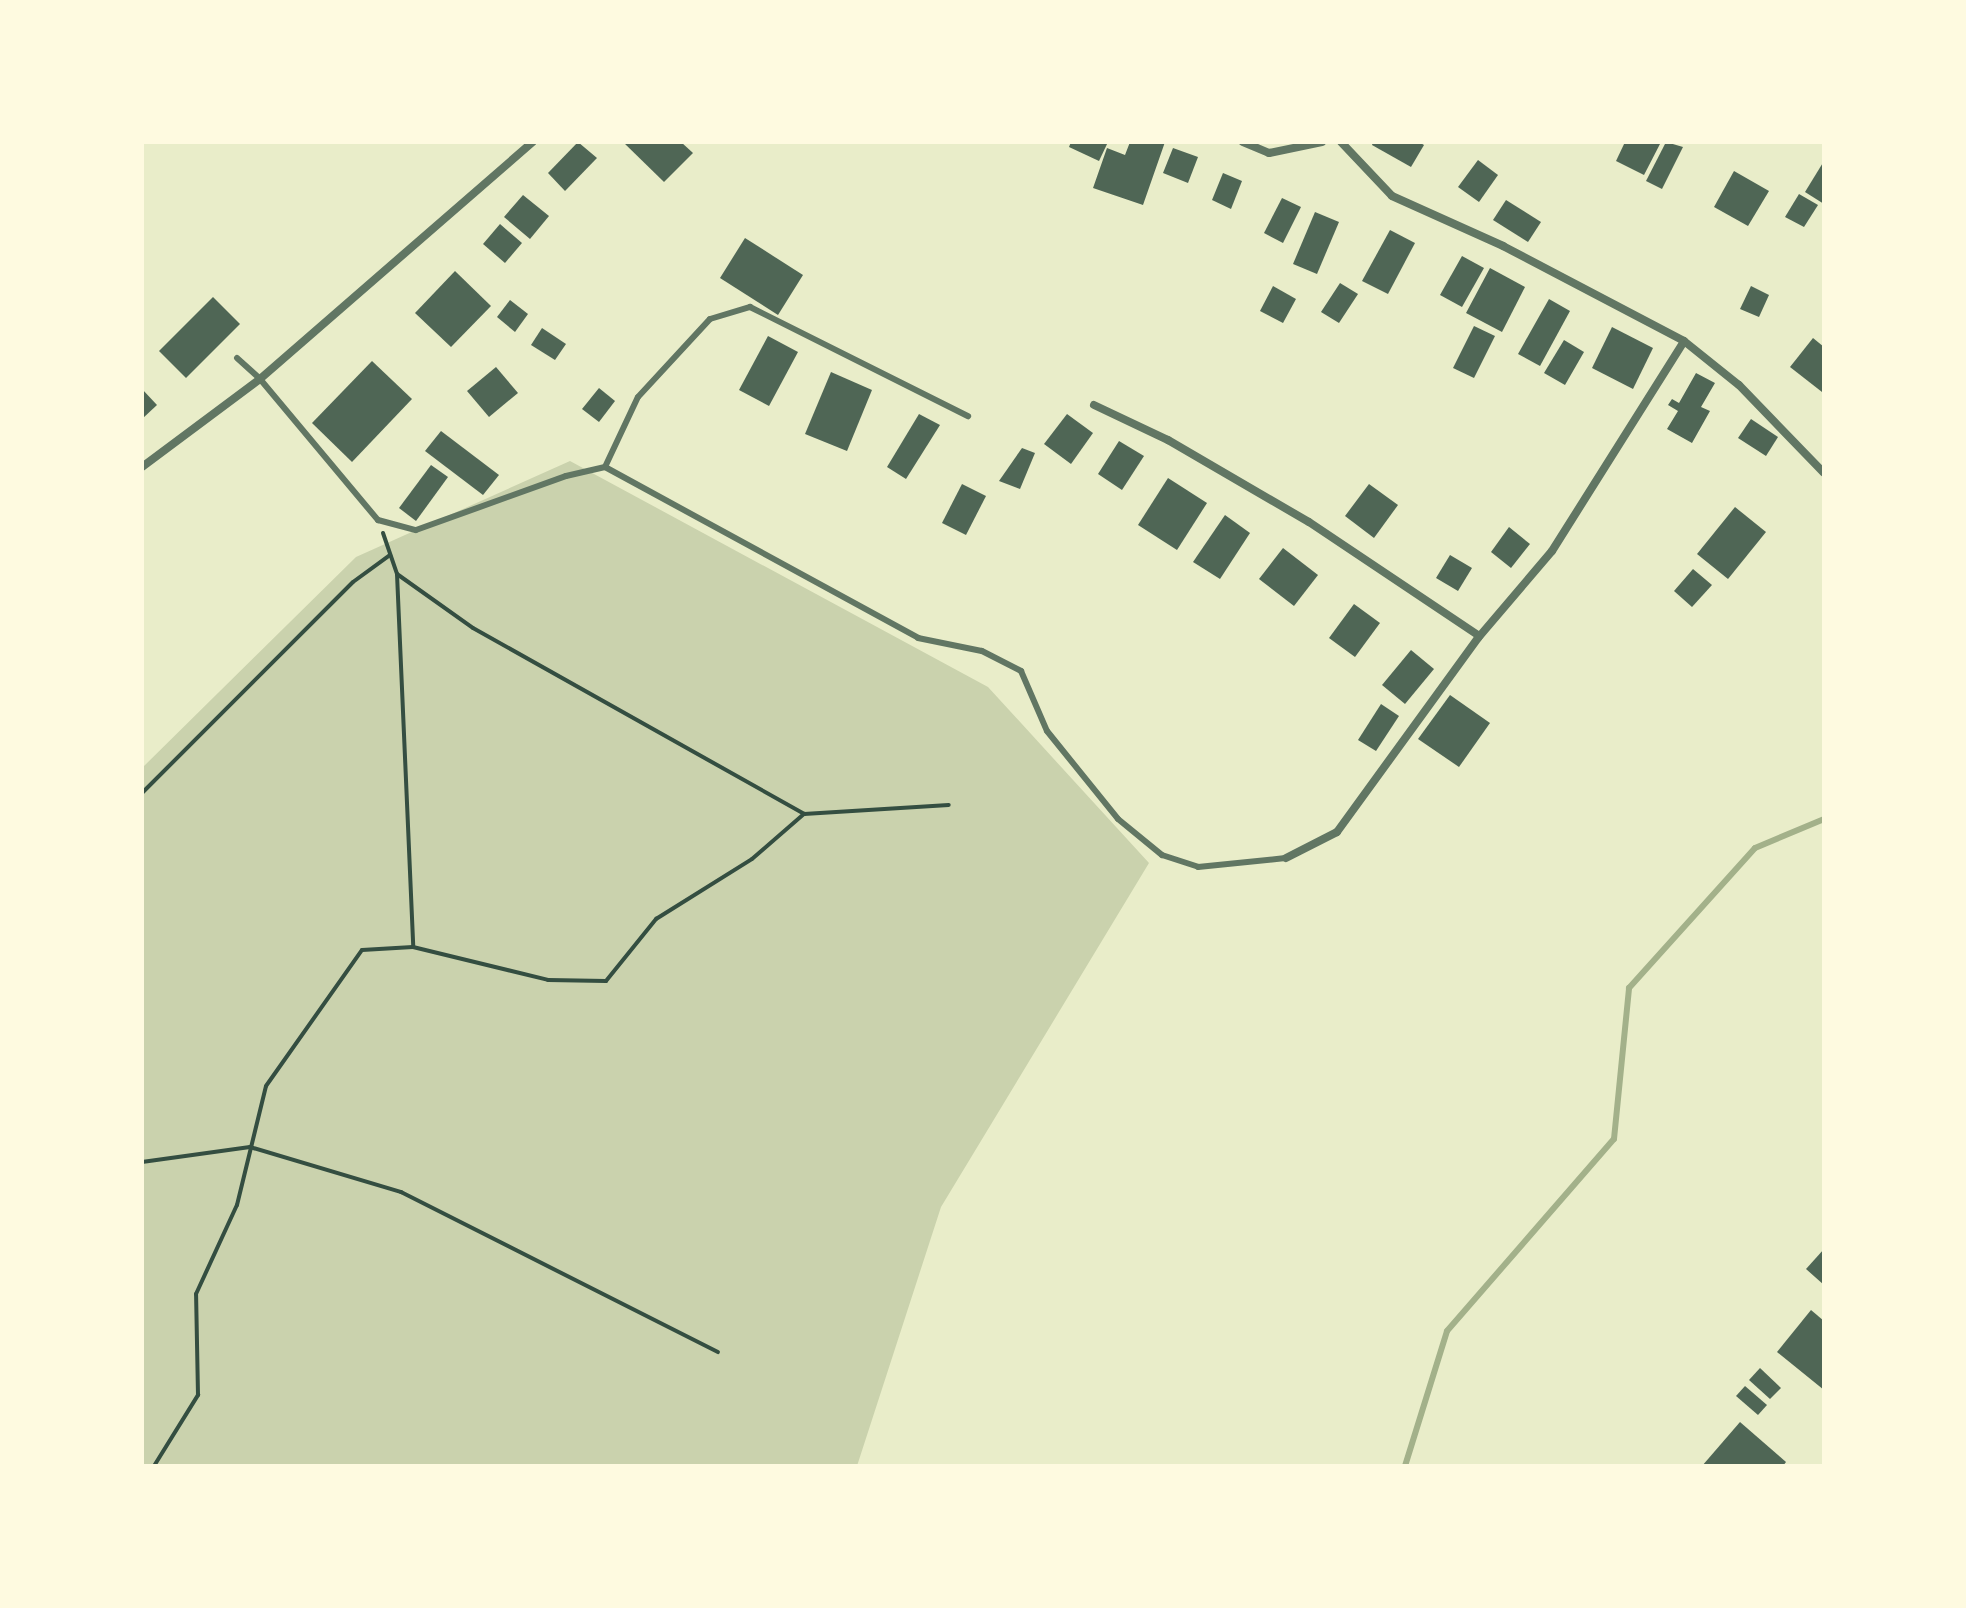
<!DOCTYPE html>
<html>
<head>
<meta charset="utf-8">
<style>
	body { margin:0 }
	#map { position:relative; width:1966px; height:1608px; overflow:hidden; background:#e9edc9; font-family:"IBM Plex Sans",sans-serif }
	div>[style] { position:absolute }
	[style*='--x'] { left:calc(var(--x)*1px); top:calc(var(--y)*1px); width:calc(var(--w)*1px); rotate:calc(var(--a)*1deg) }
	.green>* { inset:0; background:#cad2ad }
	.stream>* { height:6px; margin:-3px; padding:0 3px; transform-origin:3px; border-radius:3px; background:#a3b18a }
	.building>* { inset:0; background:#4f6655 }
	.path>* { height:4px; margin:-2px; padding:0 2px; transform-origin:2px; border-radius:2px; background:#344e41 }
	.service>* { height:6px; margin:-3px; padding:0 3px; transform-origin:3px; border-radius:3px; background:#617663 }
	.minor>* { height:8px; margin:-4px; padding:0 4px; transform-origin:4px; border-radius:4px; background:#617663 }
	span { translate:-50% -50%; white-space:nowrap; text-align:center; line-height:1.15; -webkit-text-stroke:6px #fefae0; paint-order:stroke }
	.frame { position:absolute; inset:0; border:144px solid #fefae0; pointer-events:none }
</style>
</head>
<body>
<div id="map">
	<div class="green">
		<div style="clip-path:polygon(570px 461px,988px 687px,1149px 863px,941px 1207px,857px 1466px,142px 1466px,142px 768px,356px 557px)"></div>
	</div>
	<div class="stream">
		<div style="--x:1405;--y:1466;--w:141;--a:-72.7"></div>
		<div style="--x:1447;--y:1331;--w:254;--a:-49"></div>
		<div style="--x:1614;--y:1139;--w:152;--a:-84.3"></div>
		<div style="--x:1629;--y:988;--w:188;--a:-48"></div>
		<div style="--x:1755;--y:848;--w:75;--a:-22.8"></div>
	</div>
	<div class="building">
		<div style="clip-path:polygon(578px 142px,597px 158px,565px 191px,548px 173px)"></div>
		<div style="clip-path:polygon(623px 142px,681px 142px,693px 153px,664px 182px)"></div>
		<div style="clip-path:polygon(1071px 142px,1108px 142px,1099px 161px,1069px 147px)"></div>
		<div style="clip-path:polygon(1130px 142px,1165px 142px,1143px 205px,1093px 188px,1107px 148px,1125px 155px)"></div>
		<div style="clip-path:polygon(1373px 142px,1419px 142px,1424px 145px,1411px 167px,1372px 145px)"></div>
		<div style="clip-path:polygon(1625px 142px,1661px 142px,1644px 175px,1616px 161px)"></div>
		<div style="clip-path:polygon(1666px 142px,1683px 147px,1662px 189px,1646px 181px)"></div>
		<div style="clip-path:polygon(1173px 148px,1198px 157px,1188px 183px,1163px 173px)"></div>
		<div style="clip-path:polygon(1478px 160px,1498px 175px,1479px 202px,1458px 187px)"></div>
		<div style="clip-path:polygon(1824px 161px,1824px 204px,1805px 192px)"></div>
		<div style="clip-path:polygon(1734px 171px,1769px 191px,1748px 226px,1714px 207px)"></div>
		<div style="clip-path:polygon(1223px 173px,1242px 181px,1231px 209px,1212px 200px)"></div>
		<div style="clip-path:polygon(1799px 194px,1818px 205px,1804px 227px,1785px 217px)"></div>
		<div style="clip-path:polygon(523px 195px,549px 216px,530px 239px,504px 217px)"></div>
		<div style="clip-path:polygon(1282px 198px,1301px 207px,1283px 243px,1264px 233px)"></div>
		<div style="clip-path:polygon(1506px 200px,1541px 222px,1528px 242px,1493px 220px)"></div>
		<div style="clip-path:polygon(1315px 212px,1339px 222px,1317px 274px,1293px 264px)"></div>
		<div style="clip-path:polygon(500px 224px,522px 243px,505px 263px,483px 244px)"></div>
		<div style="clip-path:polygon(1390px 230px,1415px 243px,1388px 294px,1362px 281px)"></div>
		<div style="clip-path:polygon(745px 238px,803px 275px,778px 315px,720px 278px)"></div>
		<div style="clip-path:polygon(1462px 256px,1484px 268px,1462px 307px,1440px 295px)"></div>
		<div style="clip-path:polygon(1490px 268px,1525px 287px,1502px 332px,1466px 313px)"></div>
		<div style="clip-path:polygon(455px 271px,491px 306px,451px 347px,415px 313px)"></div>
		<div style="clip-path:polygon(1340px 283px,1358px 294px,1339px 323px,1321px 312px)"></div>
		<div style="clip-path:polygon(1273px 286px,1296px 299px,1283px 323px,1260px 311px)"></div>
		<div style="clip-path:polygon(1751px 286px,1769px 295px,1759px 317px,1740px 309px)"></div>
		<div style="clip-path:polygon(213px 297px,240px 324px,186px 378px,159px 351px)"></div>
		<div style="clip-path:polygon(1549px 299px,1570px 311px,1540px 366px,1518px 354px)"></div>
		<div style="clip-path:polygon(510px 300px,528px 314px,515px 332px,497px 317px)"></div>
		<div style="clip-path:polygon(1474px 326px,1495px 336px,1474px 378px,1453px 368px)"></div>
		<div style="clip-path:polygon(1612px 327px,1653px 348px,1633px 389px,1592px 368px)"></div>
		<div style="clip-path:polygon(542px 328px,566px 344px,555px 360px,531px 345px)"></div>
		<div style="clip-path:polygon(768px 336px,798px 352px,769px 406px,739px 390px)"></div>
		<div style="clip-path:polygon(1813px 338px,1824px 347px,1822px 392px,1790px 367px)"></div>
		<div style="clip-path:polygon(1564px 340px,1584px 352px,1565px 385px,1544px 373px)"></div>
		<div style="clip-path:polygon(372px 361px,412px 399px,352px 462px,312px 423px)"></div>
		<div style="clip-path:polygon(496px 367px,518px 393px,489px 417px,467px 391px)"></div>
		<div style="clip-path:polygon(831px 372px,872px 390px,847px 451px,805px 434px)"></div>
		<div style="clip-path:polygon(1696px 373px,1715px 383px,1701px 407px,1710px 411px,1692px 443px,1667px 429px,1678px 411px,1668px 405px,1672px 399px,1679px 403px)"></div>
		<div style="clip-path:polygon(599px 388px,615px 401px,599px 422px,582px 409px)"></div>
		<div style="clip-path:polygon(142px 389px,157px 405px,142px 419px)"></div>
		<div style="clip-path:polygon(919px 414px,940px 425px,906px 479px,887px 467px)"></div>
		<div style="clip-path:polygon(1067px 414px,1093px 433px,1071px 464px,1044px 444px)"></div>
		<div style="clip-path:polygon(1751px 419px,1778px 437px,1766px 456px,1738px 438px)"></div>
		<div style="clip-path:polygon(441px 431px,499px 475px,483px 495px,425px 451px)"></div>
		<div style="clip-path:polygon(1119px 441px,1144px 456px,1122px 490px,1098px 474px)"></div>
		<div style="clip-path:polygon(1022px 448px,1035px 453px,1020px 489px,999px 481px)"></div>
		<div style="clip-path:polygon(431px 465px,448px 477px,416px 521px,399px 508px)"></div>
		<div style="clip-path:polygon(1168px 478px,1207px 503px,1177px 550px,1138px 525px)"></div>
		<div style="clip-path:polygon(962px 484px,986px 496px,966px 535px,942px 523px)"></div>
		<div style="clip-path:polygon(1369px 484px,1398px 505px,1374px 538px,1345px 516px)"></div>
		<div style="clip-path:polygon(1735px 507px,1766px 532px,1728px 579px,1697px 554px)"></div>
		<div style="clip-path:polygon(1225px 515px,1250px 533px,1220px 579px,1193px 562px)"></div>
		<div style="clip-path:polygon(1509px 527px,1530px 544px,1511px 568px,1491px 552px)"></div>
		<div style="clip-path:polygon(1283px 548px,1318px 575px,1294px 606px,1259px 579px)"></div>
		<div style="clip-path:polygon(1450px 555px,1472px 568px,1458px 591px,1436px 578px)"></div>
		<div style="clip-path:polygon(1693px 569px,1712px 585px,1692px 607px,1674px 591px)"></div>
		<div style="clip-path:polygon(1354px 604px,1380px 623px,1355px 657px,1329px 638px)"></div>
		<div style="clip-path:polygon(1411px 650px,1434px 669px,1405px 704px,1382px 685px)"></div>
		<div style="clip-path:polygon(1450px 695px,1490px 723px,1459px 767px,1418px 739px)"></div>
		<div style="clip-path:polygon(1381px 704px,1399px 716px,1376px 751px,1358px 740px)"></div>
		<div style="clip-path:polygon(1824px 1249px,1824px 1285px,1806px 1269px)"></div>
		<div style="clip-path:polygon(1811px 1310px,1824px 1321px,1824px 1390px,1777px 1352px)"></div>
		<div style="clip-path:polygon(1760px 1368px,1781px 1388px,1770px 1399px,1749px 1380px)"></div>
		<div style="clip-path:polygon(1745px 1386px,1767px 1405px,1758px 1415px,1736px 1396px)"></div>
		<div style="clip-path:polygon(1740px 1422px,1786px 1462px,1783px 1466px,1702px 1466px)"></div>
	</div>
	<div class="path">
		<div style="--x:383;--y:533;--w:43;--a:71.1"></div>
		<div style="--x:397;--y:574;--w:93;--a:35.4"></div>
		<div style="--x:473;--y:628;--w:380;--a:29.3"></div>
		<div style="--x:804;--y:814;--w:145;--a:-3.6"></div>
		<div style="--x:397;--y:574;--w:373;--a:87.5"></div>
		<div style="--x:142;--y:793;--w:298;--a:-45"></div>
		<div style="--x:353;--y:582;--w:46;--a:-36.1"></div>
		<div style="--x:142;--y:1162;--w:109;--a:-7.9"></div>
		<div style="--x:250;--y:1147;--w:158;--a:16.6"></div>
		<div style="--x:401;--y:1192;--w:355;--a:26.8"></div>
		<div style="--x:154;--y:1466;--w:84;--a:-58.2"></div>
		<div style="--x:198;--y:1395;--w:101;--a:-91.1"></div>
		<div style="--x:196;--y:1294;--w:98;--a:-65.3"></div>
		<div style="--x:237;--y:1205;--w:122;--a:-76.3"></div>
		<div style="--x:266;--y:1086;--w:166;--a:-54.8"></div>
		<div style="--x:362;--y:950;--w:51;--a:-3.4"></div>
		<div style="--x:413;--y:947;--w:139;--a:13.7"></div>
		<div style="--x:548;--y:980;--w:58;--a:1"></div>
		<div style="--x:606;--y:981;--w:80;--a:-51.1"></div>
		<div style="--x:656;--y:919;--w:113;--a:-32"></div>
		<div style="--x:752;--y:859;--w:69;--a:-40.9"></div>
	</div>
	<div class="service">
		<div style="--x:237;--y:358;--w:31;--a:42"></div>
		<div style="--x:260;--y:379;--w:184;--a:50.1"></div>
		<div style="--x:378;--y:520;--w:39;--a:15"></div>
		<div style="--x:416;--y:530;--w:159;--a:-19.8"></div>
		<div style="--x:566;--y:476;--w:40;--a:-13"></div>
		<div style="--x:605;--y:467;--w:357;--a:28.6"></div>
		<div style="--x:918;--y:638;--w:65;--a:11.5"></div>
		<div style="--x:982;--y:651;--w:44;--a:27.1"></div>
		<div style="--x:1021;--y:671;--w:65;--a:66.6"></div>
		<div style="--x:1047;--y:731;--w:113;--a:51.1"></div>
		<div style="--x:1118;--y:819;--w:57;--a:39.3"></div>
		<div style="--x:1162;--y:855;--w:38;--a:18"></div>
		<div style="--x:1198;--y:867;--w:88;--a:-5.8"></div>
		<div style="--x:605;--y:467;--w:77;--a:-64.8"></div>
		<div style="--x:638;--y:397;--w:106;--a:-47.3"></div>
		<div style="--x:710;--y:319;--w:42;--a:-16.7"></div>
		<div style="--x:750;--y:307;--w:244;--a:26.6"></div>
	</div>
	<div class="minor">
		<div style="--x:1243;--y:142;--w:28;--a:23"></div>
		<div style="--x:1269;--y:153;--w:54;--a:-11.7"></div>
		<div style="--x:1341;--y:142;--w:74;--a:46.6"></div>
		<div style="--x:1392;--y:196;--w:122;--a:24.2"></div>
		<div style="--x:1503;--y:246;--w:204;--a:27.7"></div>
		<div style="--x:1684;--y:341;--w:70;--a:38.7"></div>
		<div style="--x:1739;--y:385;--w:122;--a:46"></div>
		<div style="--x:1094;--y:405;--w:82;--a:25.3"></div>
		<div style="--x:1168;--y:440;--w:163;--a:30.2"></div>
		<div style="--x:1309;--y:522;--w:205;--a:33.8"></div>
		<div style="--x:142;--y:467;--w:147;--a:-36.7"></div>
		<div style="--x:260;--y:379;--w:362;--a:-41"></div>
		<div style="--x:1286;--y:858;--w:57;--a:-27"></div>
		<div style="--x:1337;--y:832;--w:240;--a:-54"></div>
		<div style="--x:1478;--y:638;--w:114;--a:-49.6"></div>
		<div style="--x:1552;--y:551;--w:248;--a:-57.8"></div>
	</div>
	<div class="frame"></div>
</div>
</body>
</html>
